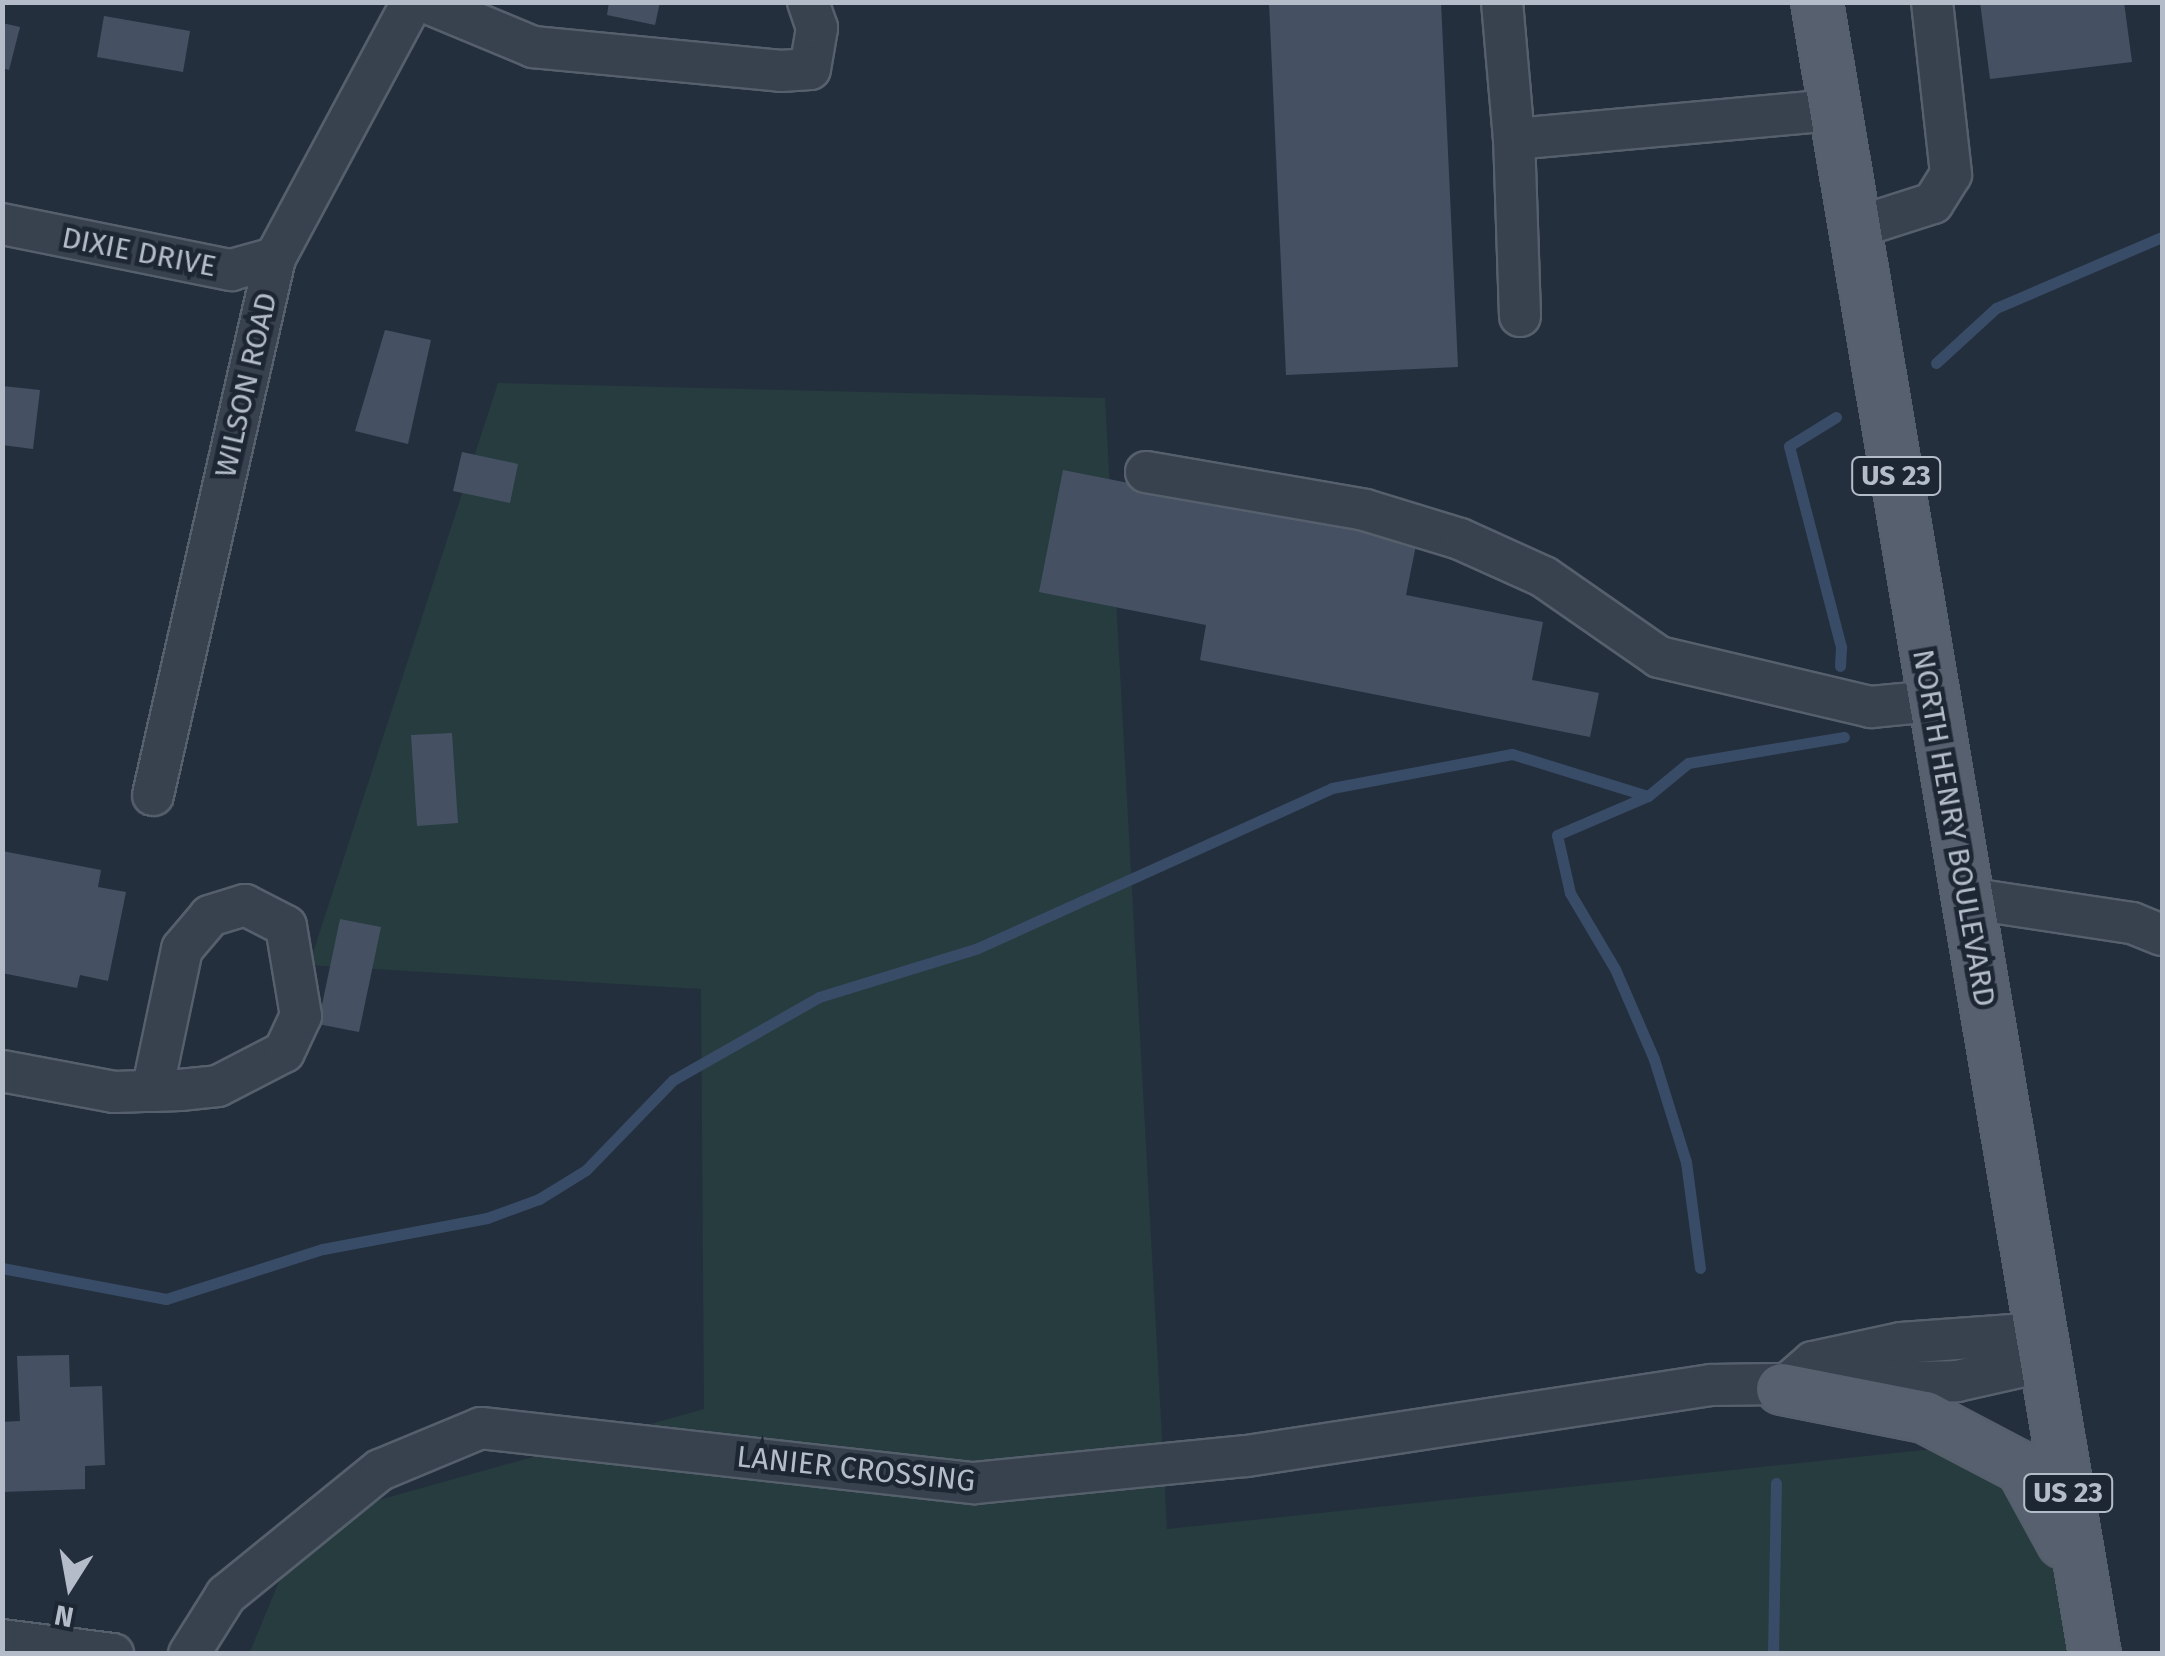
<!DOCTYPE html>
<html>
<head>
<meta charset="utf-8">
<style>
	body { margin:0 }
	#map { position:relative; width:2165px; height:1656px; overflow:hidden; background:#242f3e; font-family:"Fira Sans",sans-serif }
	div>[style] { position:absolute }
	[style*='--x'] { left:calc(var(--x)*1px); top:calc(var(--y)*1px); width:calc(var(--w)*1px); rotate:calc(var(--a)*1deg) }
	.green>* { inset:0; background:#263c3f }
	.stream>* { height:11px; margin:-5.5px; padding:0 5.5px; transform-origin:5.5px; border-radius:5.5px; background:#394c67 }
	.building>* { inset:0; background:#455162 }
	.roads { filter:drop-shadow(2px 0 #565f6c) drop-shadow(-2px 0 #565f6c) drop-shadow(0 2px #565f6c) drop-shadow(0 -2px #565f6c) }
	.minor>* { height:40px; margin:-20px; padding:0 20px; transform-origin:20px; border-radius:20px; background:#38414e }
	.major>* { height:50px; margin:-25px; padding:0 25px; transform-origin:25px; border-radius:25px; background:#56606e }
	span { translate:-50% -50%; white-space:nowrap; text-align:center; line-height:1.15; -webkit-text-stroke:9px #1d2633; paint-order:stroke }
	.shield-label span { padding:2px 8px; background:#1d2633; border:2px solid; border-radius:8px; -webkit-text-stroke-width:0 }
	.shield-label { font-size:28px; color:#b4bcc9; font-weight:700 }
	.street-label { font-size:30px; color:#b4bcc9 }
	.frame { position:absolute; inset:0; border:5px solid #b4bcc9; pointer-events:none }
	.north { position:absolute; left:20px; top:1536px; width:100px; height:100px; -webkit-text-stroke:8px #1d2633; paint-order:stroke; rotate:191deg; font-size:28px; font-weight:700; line-height:40px; text-align:center; color:#b4bcc9 }
	.north::after { content:''; display:block; margin:auto; width:35px; height:45px; background:#b4bcc9; clip-path:polygon(50% 0,100% 100%,50% 72%,0 100%) }
</style>
</head>
<body>
<div id="map">
	<div class="green">
		<div style="clip-path:polygon(498px 383px,1105px 398px,1167px 1529px,2077px 1434px,2111px 1654px,249px 1654px,304px 1521px,704px 1409px,701px 989px,309px 965px)"></div>
	</div>
	<div class="stream">
		<div style="--x:1936;--y:363;--w:81;--a:-42.5"></div>
		<div style="--x:1996;--y:308;--w:181;--a:-23.2"></div>
		<div style="--x:1836;--y:417;--w:55;--a:148.3"></div>
		<div style="--x:1789;--y:446;--w:208;--a:75.5"></div>
		<div style="--x:1841;--y:647;--w:19;--a:93"></div>
		<div style="--x:2;--y:1268;--w:167;--a:10.7"></div>
		<div style="--x:166;--y:1299;--w:165;--a:-17.7"></div>
		<div style="--x:323;--y:1249;--w:167;--a:-10.7"></div>
		<div style="--x:487;--y:1218;--w:55;--a:-20.1"></div>
		<div style="--x:539;--y:1199;--w:55;--a:-31.7"></div>
		<div style="--x:586;--y:1170;--w:125;--a:-46"></div>
		<div style="--x:673;--y:1080;--w:168;--a:-29.6"></div>
		<div style="--x:819;--y:997;--w:166;--a:-17.1"></div>
		<div style="--x:978;--y:948;--w:388;--a:-24.3"></div>
		<div style="--x:1332;--y:788;--w:183;--a:-10.7"></div>
		<div style="--x:1512;--y:754;--w:142;--a:17.2"></div>
		<div style="--x:1700;--y:1268;--w:107;--a:-97.5"></div>
		<div style="--x:1686;--y:1162;--w:108;--a:-107.3"></div>
		<div style="--x:1654;--y:1059;--w:98;--a:-113.4"></div>
		<div style="--x:1615;--y:969;--w:88;--a:-120.6"></div>
		<div style="--x:1570;--y:893;--w:59;--a:-102.6"></div>
		<div style="--x:1557;--y:835;--w:99;--a:-23.2"></div>
		<div style="--x:1648;--y:796;--w:52;--a:-39.5"></div>
		<div style="--x:1688;--y:763;--w:158;--a:-9.5"></div>
		<div style="--x:1773;--y:1654;--w:171;--a:-89"></div>
	</div>
	<div class="building">
		<div style="clip-path:polygon(609px 2px,660px 2px,655px 25px,607px 15px)"></div>
		<div style="clip-path:polygon(1269px 2px,1441px 2px,1458px 367px,1286px 375px)"></div>
		<div style="clip-path:polygon(1980px 2px,2124px 2px,2132px 62px,1990px 79px)"></div>
		<div style="clip-path:polygon(104px 16px,190px 31px,183px 72px,97px 57px)"></div>
		<div style="clip-path:polygon(2px 23px,20px 27px,9px 70px,2px 68px)"></div>
		<div style="clip-path:polygon(385px 330px,431px 340px,408px 444px,355px 431px)"></div>
		<div style="clip-path:polygon(2px 386px,40px 390px,33px 449px,2px 445px)"></div>
		<div style="clip-path:polygon(462px 452px,518px 464px,510px 503px,453px 491px)"></div>
		<div style="clip-path:polygon(1063px 470px,1417px 540px,1406px 595px,1543px 622px,1532px 680px,1599px 693px,1590px 737px,1200px 660px,1206px 625px,1039px 592px)"></div>
		<div style="clip-path:polygon(452px 733px,458px 823px,417px 826px,411px 735px)"></div>
		<div style="clip-path:polygon(2px 851px,101px 870px,98px 887px,126px 892px,108px 981px,80px 975px,77px 988px,2px 973px)"></div>
		<div style="clip-path:polygon(340px 919px,381px 927px,359px 1032px,318px 1024px)"></div>
		<div style="clip-path:polygon(69px 1355px,70px 1387px,102px 1386px,105px 1465px,85px 1466px,85px 1489px,2px 1492px,2px 1422px,20px 1421px,17px 1356px)"></div>
	</div>
	<div class="roads">
		<div class="minor">
			<div style="--x:425;--y:2;--w:117;--a:22.6"></div>
			<div style="--x:533;--y:47;--w:249;--a:5.5"></div>
			<div style="--x:781;--y:71;--w:29;--a:-4"></div>
			<div style="--x:810;--y:69;--w:42;--a:-80.3"></div>
			<div style="--x:817;--y:28;--w:28;--a:-109"></div>
			<div style="--x:1502;--y:2;--w:138;--a:85"></div>
			<div style="--x:2;--y:224;--w:234;--a:11.4"></div>
			<div style="--x:231;--y:270;--w:46;--a:-15.3"></div>
			<div style="--x:1855;--y:228;--w:82;--a:-17.8"></div>
			<div style="--x:1933;--y:203;--w:34;--a:-58"></div>
			<div style="--x:1951;--y:174;--w:173;--a:-96.3"></div>
			<div style="--x:1520;--y:316;--w:177;--a:-91.9"></div>
			<div style="--x:1514;--y:139;--w:322;--a:-5.2"></div>
			<div style="--x:1146;--y:472;--w:222;--a:9.8"></div>
			<div style="--x:1365;--y:510;--w:99;--a:17"></div>
			<div style="--x:1460;--y:539;--w:92;--a:24.3"></div>
			<div style="--x:1544;--y:577;--w:140;--a:34.8"></div>
			<div style="--x:1659;--y:657;--w:218;--a:13.3"></div>
			<div style="--x:1871;--y:707;--w:61;--a:-5.6"></div>
			<div style="--x:153;--y:795;--w:551;--a:-77.2"></div>
			<div style="--x:275;--y:258;--w:290;--a:-61.8"></div>
			<div style="--x:1966;--y:898;--w:168;--a:8.6"></div>
			<div style="--x:2132;--y:923;--w:32;--a:22"></div>
			<div style="--x:2;--y:1071;--w:114;--a:10.6"></div>
			<div style="--x:114;--y:1092;--w:38;--a:-2"></div>
			<div style="--x:152;--y:1091;--w:28;--a:-2"></div>
			<div style="--x:180;--y:1090;--w:38;--a:-6"></div>
			<div style="--x:218;--y:1086;--w:74;--a:-27.3"></div>
			<div style="--x:284;--y:1052;--w:40;--a:-65"></div>
			<div style="--x:301;--y:1016;--w:91;--a:-99.5"></div>
			<div style="--x:286;--y:926;--w:46;--a:-152.9"></div>
			<div style="--x:245;--y:905;--w:37;--a:163"></div>
			<div style="--x:210;--y:916;--w:43;--a:130.3"></div>
			<div style="--x:182;--y:949;--w:145;--a:101.9"></div>
			<div style="--x:1782;--y:1389;--w:41;--a:-41.1"></div>
			<div style="--x:1813;--y:1362;--w:90;--a:-12.2"></div>
			<div style="--x:1901;--y:1343;--w:140;--a:-4.1"></div>
			<div style="--x:2;--y:1640;--w:112;--a:7.2"></div>
			<div style="--x:189;--y:1654;--w:70;--a:-57.9"></div>
			<div style="--x:226;--y:1595;--w:198;--a:-39.1"></div>
			<div style="--x:380;--y:1470;--w:109;--a:-22.6"></div>
			<div style="--x:481;--y:1428;--w:497;--a:6.4"></div>
			<div style="--x:975;--y:1483;--w:273;--a:-5.7"></div>
			<div style="--x:1247;--y:1456;--w:469;--a:-8.7"></div>
			<div style="--x:1711;--y:1385;--w:246;--a:-0.9"></div>
			<div style="--x:1957;--y:1381;--w:91;--a:-12.7"></div>
		</div>
		<div class="major">
			<div style="--x:1817;--y:2;--w:1675;--a:80.45"></div>
			<div style="--x:1782;--y:1389;--w:146;--a:11.1"></div>
			<div style="--x:1925;--y:1417;--w:110;--a:27.7"></div>
			<div style="--x:2022;--y:1468;--w:85;--a:61.3"></div>
		</div>
	</div>
	<div class="shield-label">
		<span style="left:1896px;top:476px">US 23</span>
		<span style="left:2068px;top:1493px">US 23</span>
	</div>
	<div class="street-label">
		<span style="left:139px;top:252px;rotate:11deg">DIXIE DRIVE</span>
		<span style="left:246px;top:385px;rotate:-77deg">WILSON ROAD</span>
		<span style="left:1954px;top:828px;rotate:80deg">NORTH HENRY BOULEVARD</span>
		<span style="left:856px;top:1469px;rotate:6deg">LANIER CROSSING</span>
	</div>
	<div class="frame"></div>
	<div class="north">N</div>
</div>
</body>
</html>
